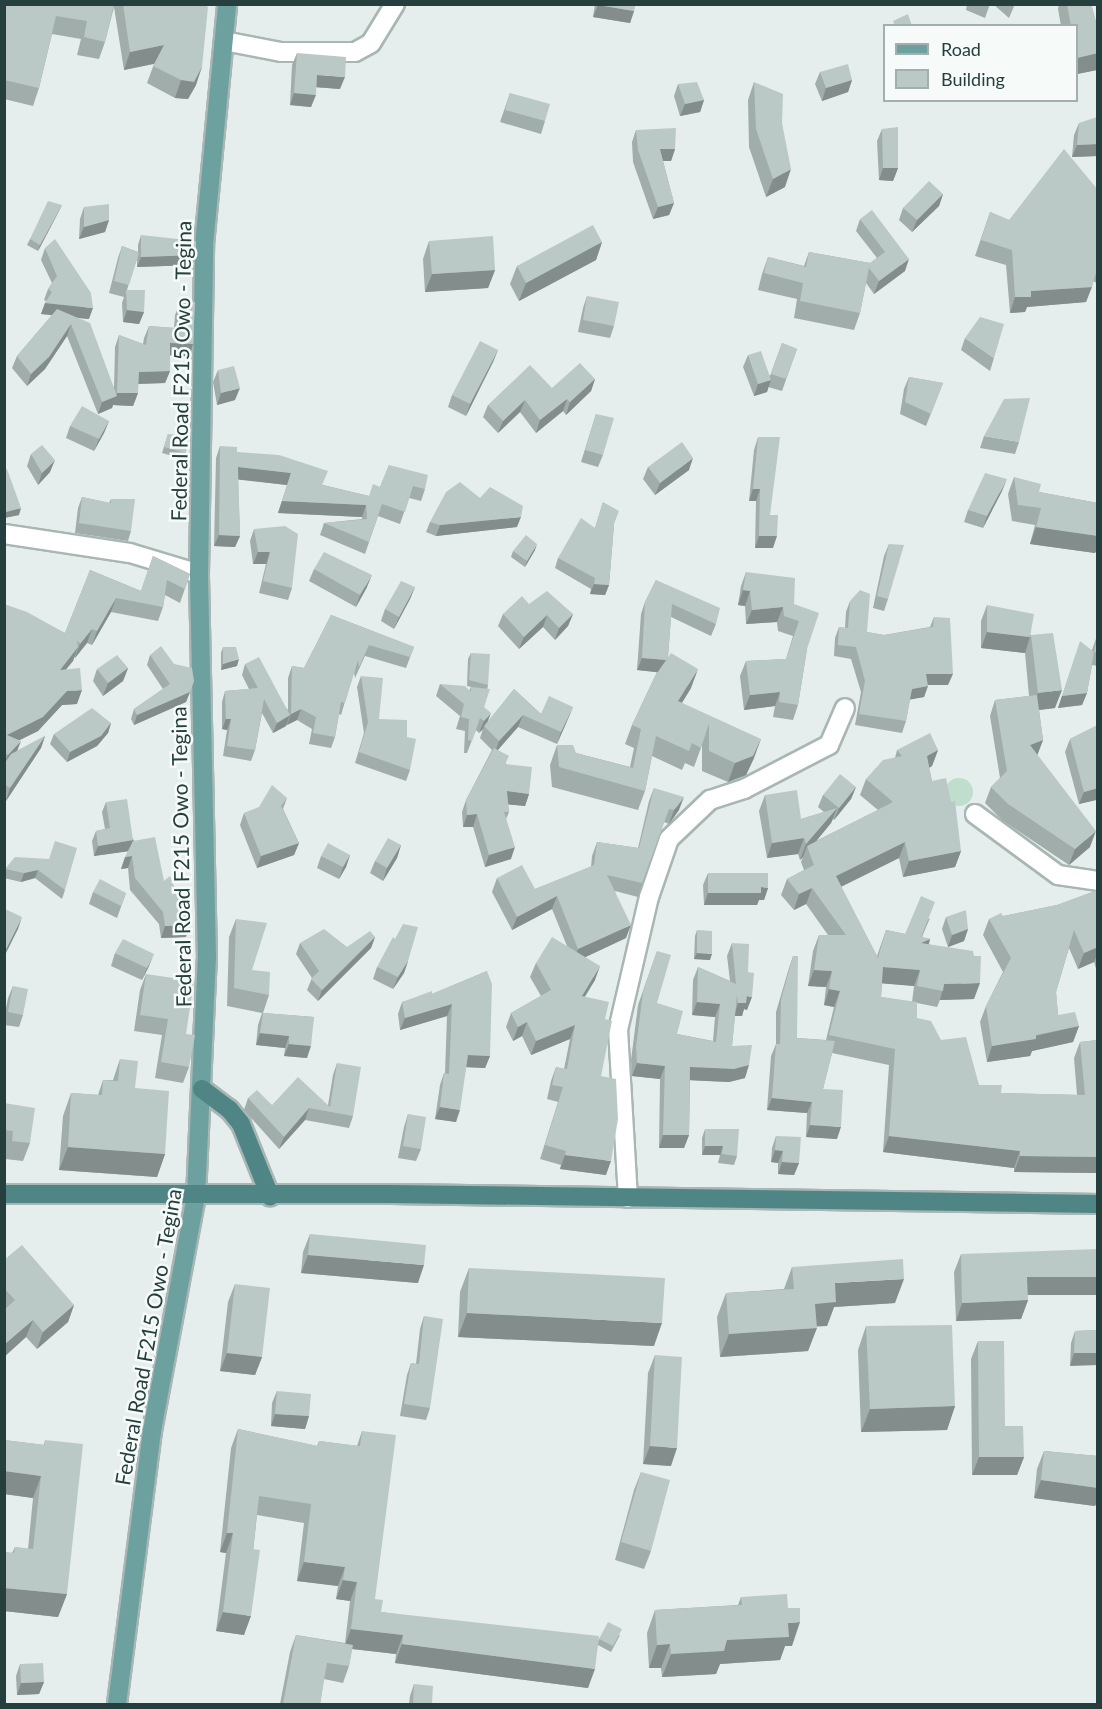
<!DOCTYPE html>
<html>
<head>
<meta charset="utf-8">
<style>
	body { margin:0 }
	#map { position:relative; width:1102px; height:1709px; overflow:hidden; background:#e5eeec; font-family:Lato,sans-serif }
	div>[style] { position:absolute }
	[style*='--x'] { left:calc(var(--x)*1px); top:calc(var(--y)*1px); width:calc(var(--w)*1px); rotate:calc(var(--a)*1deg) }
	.green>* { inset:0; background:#bfdece }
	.round { border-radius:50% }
	.roads { filter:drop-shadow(2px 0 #a8b6b4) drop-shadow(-2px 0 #a8b6b4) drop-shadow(0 2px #a8b6b4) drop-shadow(0 -2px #a8b6b4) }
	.minor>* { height:18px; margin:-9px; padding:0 9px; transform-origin:9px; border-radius:9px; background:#fff }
	.primary>* { height:18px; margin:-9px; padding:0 9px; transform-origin:9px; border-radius:9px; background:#6ca19f }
	.trunk>* { height:18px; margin:-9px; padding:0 9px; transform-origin:9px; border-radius:9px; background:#4f8685 }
	.wall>* { inset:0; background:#a1adaa }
	.shaded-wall>* { inset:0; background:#838d8b }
	.building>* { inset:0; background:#bbc9c6 }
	span { translate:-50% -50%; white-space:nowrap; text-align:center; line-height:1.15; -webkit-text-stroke:5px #f6faf9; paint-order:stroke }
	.street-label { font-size:21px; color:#253f3e }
	.frame { position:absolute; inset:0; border:6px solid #253f3e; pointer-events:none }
	.legend { position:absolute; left:883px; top:24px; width:195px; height:78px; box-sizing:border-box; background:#f6faf9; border:2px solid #a2afae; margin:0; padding:8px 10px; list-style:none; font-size:18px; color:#253f3e }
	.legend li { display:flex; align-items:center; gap:12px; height:30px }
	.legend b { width:30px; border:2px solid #a2afae }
</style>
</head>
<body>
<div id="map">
	<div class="green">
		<div class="round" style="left:945px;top:778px;width:28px;height:28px"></div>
	</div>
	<div class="roads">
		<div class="minor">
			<div style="--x:224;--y:41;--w:58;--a:10.9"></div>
			<div style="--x:281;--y:52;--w:74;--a:0"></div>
			<div style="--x:355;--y:52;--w:18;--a:-29"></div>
			<div style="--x:371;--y:43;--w:46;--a:-58.4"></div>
			<div style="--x:4;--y:534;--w:127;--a:8.6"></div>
			<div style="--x:130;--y:553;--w:72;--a:16.9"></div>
			<div style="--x:975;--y:814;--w:103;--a:36.3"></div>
			<div style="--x:1058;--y:875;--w:40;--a:8.5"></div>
			<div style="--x:628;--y:1198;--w:168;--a:-93.4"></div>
			<div style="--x:618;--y:1030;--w:137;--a:-76.9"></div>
			<div style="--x:649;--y:897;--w:61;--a:-71"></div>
			<div style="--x:669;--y:839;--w:57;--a:-43.6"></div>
			<div style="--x:710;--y:800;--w:36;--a:-18"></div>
			<div style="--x:744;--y:789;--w:96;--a:-27.4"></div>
			<div style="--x:829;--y:745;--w:40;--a:-66.6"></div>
		</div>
		<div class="primary">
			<div style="--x:117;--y:1704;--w:275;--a:-82.7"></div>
			<div style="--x:152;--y:1431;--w:238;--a:-79.4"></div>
			<div style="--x:196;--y:1197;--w:238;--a:-87.4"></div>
			<div style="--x:207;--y:959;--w:385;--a:-91.2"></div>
			<div style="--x:199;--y:574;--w:329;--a:-89.1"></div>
			<div style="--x:204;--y:245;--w:242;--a:-84.5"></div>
		</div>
		<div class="trunk">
			<div style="--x:202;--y:1089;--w:34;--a:37"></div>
			<div style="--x:229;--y:1109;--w:19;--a:51"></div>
			<div style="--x:241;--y:1124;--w:78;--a:68.1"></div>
			<div style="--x:4;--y:1194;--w:388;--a:0"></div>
			<div style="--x:392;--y:1194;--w:706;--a:0.81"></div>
		</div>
	</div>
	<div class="wall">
		<div style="clip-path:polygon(4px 4px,203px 4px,196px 85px,188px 99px,175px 98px,147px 83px,154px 64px,124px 70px,114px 7px,105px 42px,99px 59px,77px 55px,81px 39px,52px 34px,39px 88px,33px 106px,4px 99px)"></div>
		<div style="clip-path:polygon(595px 4px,635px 4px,634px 11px,630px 23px,593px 17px)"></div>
		<div style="clip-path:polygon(967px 4px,990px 4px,985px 18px,966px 10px)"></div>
		<div style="clip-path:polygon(993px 4px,1015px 4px,1009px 18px)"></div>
		<div style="clip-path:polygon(1059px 4px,1091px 4px,1098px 29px,1097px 70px,1077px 74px,1077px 26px,1061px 26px,1058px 9px)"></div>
		<div style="clip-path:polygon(297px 53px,340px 89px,316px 87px,311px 107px,290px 105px,292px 65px)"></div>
		<div style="clip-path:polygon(820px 72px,852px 80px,848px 92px,822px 101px,815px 84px)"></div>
		<div style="clip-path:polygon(754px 82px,782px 123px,785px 187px,766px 197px,749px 147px,748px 100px)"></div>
		<div style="clip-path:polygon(678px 84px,704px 100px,700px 112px,680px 116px,674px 96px)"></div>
		<div style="clip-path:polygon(510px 93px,545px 121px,541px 134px,500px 122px)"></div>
		<div style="clip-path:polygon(1098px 120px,1098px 156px,1072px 157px,1074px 135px,1079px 123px)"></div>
		<div style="clip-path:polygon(882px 129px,898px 168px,893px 181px,879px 180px,877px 141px)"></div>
		<div style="clip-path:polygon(636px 130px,675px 149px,671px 161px,663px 161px,674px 203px,669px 215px,653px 219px,633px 162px,632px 142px)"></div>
		<div style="clip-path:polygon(1098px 190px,1098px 284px,1093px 281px,1086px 302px,1027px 307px,1025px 312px,1010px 313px,1006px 265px,975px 256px,990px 212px,1009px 220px)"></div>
		<div style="clip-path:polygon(943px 194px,939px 206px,912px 232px,899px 220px,903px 208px)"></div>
		<div style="clip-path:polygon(62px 205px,59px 211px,38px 251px,27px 245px,30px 239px)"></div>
		<div style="clip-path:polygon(84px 207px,109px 220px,105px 232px,79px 239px,80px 219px)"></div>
		<div style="clip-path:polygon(860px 219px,905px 271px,874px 294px,866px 283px,860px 313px,854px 330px,794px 318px,797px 299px,758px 290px,762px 274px,768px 257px,804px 266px,809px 252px,870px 263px,877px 258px,856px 231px)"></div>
		<div style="clip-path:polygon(141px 235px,196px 255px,192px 265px,137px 267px,137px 257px,127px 290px,144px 312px,139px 324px,123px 322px,122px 303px,124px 297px,109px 293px,118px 258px,122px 246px,138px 252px,138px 245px)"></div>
		<div style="clip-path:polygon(429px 241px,495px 270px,488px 288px,425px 292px,423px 259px)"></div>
		<div style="clip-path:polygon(602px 242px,596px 260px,519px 301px,510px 284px,517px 266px)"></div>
		<div style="clip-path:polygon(45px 248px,89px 319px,78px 318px,114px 388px,115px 347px,119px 335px,143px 344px,144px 338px,149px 326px,174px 328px,175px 315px,180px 303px,193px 344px,189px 357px,170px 355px,170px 371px,165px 383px,138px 384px,138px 393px,133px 406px,113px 405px,112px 408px,98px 414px,67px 336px,45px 369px,27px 386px,12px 368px,17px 356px,52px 315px,41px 314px,46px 301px,44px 300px,48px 289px,52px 283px,41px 260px)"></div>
		<div style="clip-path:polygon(587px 296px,614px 326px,610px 338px,578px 332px,583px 308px)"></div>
		<div style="clip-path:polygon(965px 338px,994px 358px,990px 371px,961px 350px)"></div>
		<div style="clip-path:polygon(782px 343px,797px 349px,782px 391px,768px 387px,767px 392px,754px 396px,743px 367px,748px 355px,770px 376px)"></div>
		<div style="clip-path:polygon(498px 350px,493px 362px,466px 416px,448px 407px,452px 395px)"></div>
		<div style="clip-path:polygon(218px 370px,235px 400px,217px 405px,213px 382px)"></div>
		<div style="clip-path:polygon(909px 377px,943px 383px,926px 426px,900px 414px,904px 389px)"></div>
		<div style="clip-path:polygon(595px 379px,591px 391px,566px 415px,563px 411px,536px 433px,520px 412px,498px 433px,483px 417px,488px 405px,552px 388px)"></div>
		<div style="clip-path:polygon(596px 414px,603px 455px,598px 467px,581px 462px)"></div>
		<div style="clip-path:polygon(109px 421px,104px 433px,94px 451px,66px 438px,70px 426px)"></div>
		<div style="clip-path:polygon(168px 434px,186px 453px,184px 459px,162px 453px)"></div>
		<div style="clip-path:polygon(984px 436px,1019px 442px,1015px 454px,980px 448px)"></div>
		<div style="clip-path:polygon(758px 437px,770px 515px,773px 548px,755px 548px,756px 501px,749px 501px,754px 450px)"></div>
		<div style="clip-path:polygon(220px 446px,323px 485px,369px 496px,380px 487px,389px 465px,425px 489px,421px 501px,409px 498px,400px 524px,378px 516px,365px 554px,320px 535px,324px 523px,362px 519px,362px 517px,278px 513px,287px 485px,238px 479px,240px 536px,235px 547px,214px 546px,216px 458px)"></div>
		<div style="clip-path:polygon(31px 454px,50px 472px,38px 485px,27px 466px)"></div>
		<div style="clip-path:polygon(648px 467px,689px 470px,655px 495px,643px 479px)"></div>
		<div style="clip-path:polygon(4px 470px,19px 515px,4px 518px)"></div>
		<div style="clip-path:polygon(1014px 477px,1039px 492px,1098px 503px,1098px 547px,1095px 553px,1030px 544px,1035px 525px,1012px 521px,1008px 494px)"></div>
		<div style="clip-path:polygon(1002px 491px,983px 528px,964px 522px,968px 510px)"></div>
		<div style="clip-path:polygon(82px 497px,109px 503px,111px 499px,131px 531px,128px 541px,75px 533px,78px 508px)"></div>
		<div style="clip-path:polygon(480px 498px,517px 527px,436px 536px,426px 532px,430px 522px)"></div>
		<div style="clip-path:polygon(603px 502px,614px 525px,609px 585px,605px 595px,590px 594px,591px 589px,555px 568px,558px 558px,595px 528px)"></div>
		<div style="clip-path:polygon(254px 529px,292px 588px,288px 600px,259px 593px,266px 564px,253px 564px,250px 541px)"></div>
		<div style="clip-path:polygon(889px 544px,888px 599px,884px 611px,873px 608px,884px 556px)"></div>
		<div style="clip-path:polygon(535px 550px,525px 567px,511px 557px,513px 551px)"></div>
		<div style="clip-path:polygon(153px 556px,190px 574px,180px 603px,165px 595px,163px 607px,158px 621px,111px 612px,92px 645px,87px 643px,75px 658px,74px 657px,73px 661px,66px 669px,77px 704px,62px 705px,38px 731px,19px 740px,17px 751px,45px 736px,41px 748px,6px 801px,4px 800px,4px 604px,65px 633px,90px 570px,141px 591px)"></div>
		<div style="clip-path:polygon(314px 569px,367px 587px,356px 607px,309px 581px)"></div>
		<div style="clip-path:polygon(746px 572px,794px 604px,807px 649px,798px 705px,793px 720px,773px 717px,775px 706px,744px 710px,740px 676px,746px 661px,786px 659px,793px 636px,778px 631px,777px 622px,746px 624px,745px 606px,738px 605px,741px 586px)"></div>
		<div style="clip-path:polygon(656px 580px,716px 624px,711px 636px,671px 617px,668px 657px,691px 688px,682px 703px,754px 758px,746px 775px,728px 782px,702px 771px,702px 745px,694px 767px,685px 763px,682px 770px,652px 756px,645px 791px,638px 810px,552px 787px,550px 765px,557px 745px,576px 753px,630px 767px,634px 748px,625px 744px,632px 725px,657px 672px,637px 670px,641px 614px,645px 602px)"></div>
		<div style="clip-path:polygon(415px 587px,410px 599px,394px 629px,381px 621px,385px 609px)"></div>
		<div style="clip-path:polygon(850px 601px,867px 632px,884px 635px,930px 627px,934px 617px,948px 685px,928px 685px,924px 697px,910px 699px,906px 721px,902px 733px,855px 725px,861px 692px,851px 659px,834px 656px,835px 638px,839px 627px,845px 628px,846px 612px)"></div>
		<div style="clip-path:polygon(529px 604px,573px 614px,568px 626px,555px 640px,543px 627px,519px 649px,498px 626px,503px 614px)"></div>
		<div style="clip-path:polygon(987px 605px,1031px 635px,1055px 708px,1039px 710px,1043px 740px,1037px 755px,1090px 847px,1069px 865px,1002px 820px,985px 803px,991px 787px,1000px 778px,990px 716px,995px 700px,1029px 696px,1025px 653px,981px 648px,981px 621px)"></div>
		<div style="clip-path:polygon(331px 615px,414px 647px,406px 668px,365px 656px,355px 678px,354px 672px,341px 715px,339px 714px,335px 737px,331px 748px,309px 744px,312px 729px,297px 720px,287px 725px,287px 723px,286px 726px,273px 733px,262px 713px,255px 750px,251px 761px,223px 756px,227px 730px,222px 729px,222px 702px,225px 691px,249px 689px,242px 675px,245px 664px,288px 710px,288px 678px,292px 666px,304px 668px)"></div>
		<div style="clip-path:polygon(1098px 633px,1098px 666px,1092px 665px,1087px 693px,1082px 705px,1058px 708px,1076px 654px,1092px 650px)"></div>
		<div style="clip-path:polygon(223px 647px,237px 666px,221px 670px,221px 653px)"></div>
		<div style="clip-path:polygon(471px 653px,488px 685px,484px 707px,488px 722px,514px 689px,541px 714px,573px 707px,557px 744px,518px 727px,498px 750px,506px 764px,529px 794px,525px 806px,508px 804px,509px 812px,506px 819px,511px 859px,485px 867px,473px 827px,463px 827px,462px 812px,466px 800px,492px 750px,480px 738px,483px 729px,479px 733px,476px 730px,467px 753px,464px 753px,465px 731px,456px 729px,460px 716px,436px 696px,440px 684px,469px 691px,471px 687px,467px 686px,468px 659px)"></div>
		<div style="clip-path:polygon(150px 655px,174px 664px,194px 681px,186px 702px,134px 725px,131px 719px,134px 709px,163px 689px,147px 665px)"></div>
		<div style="clip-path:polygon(128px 668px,123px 681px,103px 696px,93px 681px,97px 669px)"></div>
		<div style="clip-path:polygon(361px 676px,379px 719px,407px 737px,410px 770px,406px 781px,355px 763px,364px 733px,357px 687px)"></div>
		<div style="clip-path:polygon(111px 723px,108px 733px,97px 746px,67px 762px,50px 744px,54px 734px)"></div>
		<div style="clip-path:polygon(1098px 725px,1098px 795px,1096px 800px,1079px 804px,1065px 752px,1070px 739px)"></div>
		<div style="clip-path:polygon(evenodd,897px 750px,938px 750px,932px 766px,929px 768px,932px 781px,961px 851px,955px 867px,903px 877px,899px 858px,841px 887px,877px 956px,886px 930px,905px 934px,930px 918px,922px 937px,930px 939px,929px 944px,974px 999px,940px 1000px,937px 1007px,917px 1003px,917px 1018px,941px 1040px,979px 1085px,1001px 1093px,1077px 1095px,1074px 1058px,1080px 1042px,1098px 1040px,1098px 1173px,1014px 1172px,1014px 1168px,883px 1152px,889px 1065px,832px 1053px,823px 1089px,837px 1139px,806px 1137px,807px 1113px,767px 1110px,771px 1056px,776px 1044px,776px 1012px,789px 968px,793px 956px,797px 1038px,826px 1040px,834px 1007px,824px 1005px,826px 987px,808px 986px,813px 951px,819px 935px,828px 935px,806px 904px,794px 910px,781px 895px,787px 879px,804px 870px,801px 862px,803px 857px,800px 860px,798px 854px,767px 858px,759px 811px,765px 795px,801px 819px,824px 812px,818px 807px,823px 795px,856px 787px,851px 799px,834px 820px,833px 819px,831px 823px,816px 841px,878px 810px,860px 795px,866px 779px,895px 758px,897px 750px,882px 983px,914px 986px,912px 1002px,881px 997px,882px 983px)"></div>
		<div style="clip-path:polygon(654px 788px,679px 810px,669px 824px,664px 822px,638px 897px,615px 891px,626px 938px,585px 957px,595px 980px,585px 997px,605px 1019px,601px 1076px,606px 1175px,560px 1169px,561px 1165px,540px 1159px,558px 1102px,547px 1099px,551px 1081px,556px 1067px,564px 1069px,570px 1039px,531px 1055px,522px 1036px,513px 1041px,506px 1027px,511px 1013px,541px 996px,530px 977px,536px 963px,567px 946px,552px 909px,512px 930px,492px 892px,497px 878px,535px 889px,591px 867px,592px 856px,597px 842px,638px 848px,649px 801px)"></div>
		<div style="clip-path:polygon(287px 798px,283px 809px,299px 843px,294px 855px,257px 868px,240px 825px,244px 813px)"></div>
		<div style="clip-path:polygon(106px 802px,164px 881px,186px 937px,161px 938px,159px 924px,130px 890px,128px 868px,121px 869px,128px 851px,94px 856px,92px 841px,96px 831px,105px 829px,102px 812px)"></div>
		<div style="clip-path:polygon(401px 845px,397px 858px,383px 881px,370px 873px,375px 861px)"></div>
		<div style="clip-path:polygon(350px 855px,346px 867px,339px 879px,317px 868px,321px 856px)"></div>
		<div style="clip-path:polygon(48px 859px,65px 890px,62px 899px,35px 878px,21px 882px,4px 878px,5px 869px)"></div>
		<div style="clip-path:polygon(708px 873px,768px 888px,764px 900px,759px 900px,757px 905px,704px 905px,703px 885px)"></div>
		<div style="clip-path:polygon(1098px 890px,1098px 975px,1094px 962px,1078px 969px,1069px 948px,1056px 992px,1058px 1015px,1079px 1026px,1073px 1042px,1032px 1051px,1030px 1056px,987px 1062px,980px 1022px,986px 1006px,1003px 972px,983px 935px,989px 919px,1057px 905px)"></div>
		<div style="clip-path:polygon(93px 892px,126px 893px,117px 918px,89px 904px)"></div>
		<div style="clip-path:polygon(946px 917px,968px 929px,964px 941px,948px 947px,942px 929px)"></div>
		<div style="clip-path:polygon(236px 919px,252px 970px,269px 995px,263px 1013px,314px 1017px,307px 1058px,284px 1056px,285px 1048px,256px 1045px,258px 1025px,262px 1013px,227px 1006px,229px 937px)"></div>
		<div style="clip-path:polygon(697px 930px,710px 960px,694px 959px,695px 936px)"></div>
		<div style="clip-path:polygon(375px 937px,371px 948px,318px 1001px,307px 990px,312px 978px,296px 954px,300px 943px,347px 947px)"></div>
		<div style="clip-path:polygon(732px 943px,747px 1010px,744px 1009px,742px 1016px,735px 1016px,732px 1046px,745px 1078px,729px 1082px,690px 1080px,689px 1135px,684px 1148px,659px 1148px,660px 1079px,632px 1076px,631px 1060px,638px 1005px,657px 951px,657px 1003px,677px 1034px,713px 1041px,715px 1017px,692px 1015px,693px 980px,698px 967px,730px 981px,727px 956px)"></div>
		<div style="clip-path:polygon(115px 953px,149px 966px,142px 980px,111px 966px)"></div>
		<div style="clip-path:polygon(408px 961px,404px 973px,393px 989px,373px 979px,377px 967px)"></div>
		<div style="clip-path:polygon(487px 971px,490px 1056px,485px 1068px,466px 1067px,456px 1122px,435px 1119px,440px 1085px,444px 1073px,445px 1073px,447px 1016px,400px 1030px,398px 1014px,402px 1002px,432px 994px)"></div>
		<div style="clip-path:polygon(146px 974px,186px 1034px,189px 1067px,183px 1083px,155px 1078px,162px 1035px,134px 1031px,140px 990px)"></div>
		<div style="clip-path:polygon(13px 986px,23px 1015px,19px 1027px,4px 1025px,4px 1018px,8px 998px)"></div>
		<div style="clip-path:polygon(120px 1059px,135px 1088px,165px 1154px,157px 1177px,59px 1170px,63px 1116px,71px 1093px,98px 1095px,103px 1080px,113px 1080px)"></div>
		<div style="clip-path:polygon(337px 1063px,353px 1116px,349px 1128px,305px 1120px,279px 1149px,244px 1110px,248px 1098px,272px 1105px,328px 1105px,333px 1075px)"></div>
		<div style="clip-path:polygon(4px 1103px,30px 1143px,23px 1161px,5px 1159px,6px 1149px,4px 1149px)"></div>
		<div style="clip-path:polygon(408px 1114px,421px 1149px,416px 1161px,398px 1158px,404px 1127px)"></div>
		<div style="clip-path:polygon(705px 1129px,737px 1156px,734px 1165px,718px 1163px,720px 1155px,702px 1155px,702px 1138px)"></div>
		<div style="clip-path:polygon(776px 1136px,799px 1163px,794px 1175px,778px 1174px,778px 1163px,771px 1162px,772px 1148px)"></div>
		<div style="clip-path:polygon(310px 1234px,418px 1283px,301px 1273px,303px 1252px)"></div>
		<div style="clip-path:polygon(961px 1254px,1027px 1295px,1028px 1300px,1021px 1319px,956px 1321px,954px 1272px)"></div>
		<div style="clip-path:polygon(4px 1260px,74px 1305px,68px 1322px,37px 1349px,26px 1337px,4px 1357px)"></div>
		<div style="clip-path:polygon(792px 1267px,895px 1303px,834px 1307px,827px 1326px,817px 1326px,808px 1351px,720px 1357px,717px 1317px,726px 1293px,784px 1289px)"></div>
		<div style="clip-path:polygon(469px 1268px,654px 1346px,458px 1337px,460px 1292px)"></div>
		<div style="clip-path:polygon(235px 1284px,262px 1357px,255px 1375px,220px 1371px,228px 1302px)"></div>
		<div style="clip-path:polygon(424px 1316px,430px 1408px,426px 1420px,400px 1416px,407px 1375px,411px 1363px,416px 1364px,420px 1329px)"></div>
		<div style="clip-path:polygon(866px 1326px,955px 1406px,947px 1430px,861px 1432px,858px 1350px)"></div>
		<div style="clip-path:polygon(1098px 1330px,1070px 1366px,1071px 1343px,1075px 1331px)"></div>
		<div style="clip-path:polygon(978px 1341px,1005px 1426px,1024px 1457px,1017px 1475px,972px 1475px,971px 1359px)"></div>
		<div style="clip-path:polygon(655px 1355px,671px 1466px,643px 1464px,648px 1373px)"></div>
		<div style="clip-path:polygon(277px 1391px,309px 1416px,305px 1429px,271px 1426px,272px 1403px)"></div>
		<div style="clip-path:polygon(238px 1429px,317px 1446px,319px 1441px,357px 1446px,362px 1431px,375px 1599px,381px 1612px,598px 1642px,599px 1639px,620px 1635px,611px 1652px,598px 1645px,588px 1688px,395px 1663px,396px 1654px,352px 1649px,349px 1666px,343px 1683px,324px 1679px,320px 1704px,280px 1704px,290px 1652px,296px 1635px,345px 1643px,350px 1601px,336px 1599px,338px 1586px,297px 1581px,304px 1523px,257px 1515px,244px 1635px,216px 1631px,226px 1553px,220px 1552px,231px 1448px)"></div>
		<div style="clip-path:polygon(4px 1440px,44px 1445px,45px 1440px,67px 1594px,58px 1617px,4px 1611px,4px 1552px,12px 1553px,15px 1547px,28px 1549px,33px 1498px,4px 1494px)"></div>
		<div style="clip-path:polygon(1044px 1451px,1098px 1456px,1098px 1500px,1095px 1506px,1034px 1498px,1037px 1469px)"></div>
		<div style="clip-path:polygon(641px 1472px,651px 1551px,644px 1569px,615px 1560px,634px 1490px)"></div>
		<div style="clip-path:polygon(741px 1597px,788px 1608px,792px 1646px,785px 1646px,780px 1660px,720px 1664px,716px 1674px,662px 1677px,661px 1668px,649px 1668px,647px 1633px,655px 1610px,738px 1605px)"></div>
		<div style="clip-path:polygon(20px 1664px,44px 1682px,39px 1694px,17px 1695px,16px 1676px)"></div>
		<div style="clip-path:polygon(414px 1684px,432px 1704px,409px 1704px,410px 1696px)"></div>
	</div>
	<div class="shaded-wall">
		<div style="clip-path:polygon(598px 5px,634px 11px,630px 23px,593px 17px)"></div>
		<div style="clip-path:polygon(164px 45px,157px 63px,124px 70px,130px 52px)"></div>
		<div style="clip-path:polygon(1098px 53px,1097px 70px,1077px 74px,1077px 58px)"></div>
		<div style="clip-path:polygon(202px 67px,196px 85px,188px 99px,175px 98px,181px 80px)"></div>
		<div style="clip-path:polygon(317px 75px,345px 77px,340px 89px,313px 87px)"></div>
		<div style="clip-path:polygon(852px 80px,848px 92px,822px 101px,826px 88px)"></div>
		<div style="clip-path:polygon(294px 93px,316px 95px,311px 107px,290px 105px)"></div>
		<div style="clip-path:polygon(704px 100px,700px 112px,680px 116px,685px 104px)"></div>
		<div style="clip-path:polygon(1098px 144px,1098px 156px,1072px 157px,1077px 145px)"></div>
		<div style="clip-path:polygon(660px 149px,675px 149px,671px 161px,656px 161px)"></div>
		<div style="clip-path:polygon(883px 168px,898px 168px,893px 181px,879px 180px)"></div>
		<div style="clip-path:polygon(791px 169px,785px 187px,766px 197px,773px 179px)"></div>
		<div style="clip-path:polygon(943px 194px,939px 206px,912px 232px,917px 220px)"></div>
		<div style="clip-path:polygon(674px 203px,669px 215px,653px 219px,658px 207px)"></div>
		<div style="clip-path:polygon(62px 205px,59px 211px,38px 251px,40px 245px)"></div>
		<div style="clip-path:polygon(109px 220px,105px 232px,79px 239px,84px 227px)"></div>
		<div style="clip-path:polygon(602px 242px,596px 260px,519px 301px,526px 283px)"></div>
		<div style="clip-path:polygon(196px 255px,192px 265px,137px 267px,141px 257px)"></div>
		<div style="clip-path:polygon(909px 259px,905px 271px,874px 294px,879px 281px)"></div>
		<div style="clip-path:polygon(495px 270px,488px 288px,425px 292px,432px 274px)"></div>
		<div style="clip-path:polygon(1092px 287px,1086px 302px,1027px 307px,1025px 312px,1010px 313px,1015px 297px,1031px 291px)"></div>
		<div style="clip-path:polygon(45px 303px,93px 308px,89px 319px,41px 314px)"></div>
		<div style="clip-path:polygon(127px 310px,144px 312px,139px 324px,123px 322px)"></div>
		<div style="clip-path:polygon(71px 324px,67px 336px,45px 369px,27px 386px,31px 374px)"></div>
		<div style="clip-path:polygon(170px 343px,193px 344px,189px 357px,166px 355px)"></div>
		<div style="clip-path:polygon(498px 350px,493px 362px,466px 416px,470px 404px)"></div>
		<div style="clip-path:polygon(170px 371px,165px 383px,134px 384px,139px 372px)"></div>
		<div style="clip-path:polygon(595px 379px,591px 391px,566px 415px,570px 402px)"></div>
		<div style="clip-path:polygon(771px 380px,767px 392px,754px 396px,758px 384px)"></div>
		<div style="clip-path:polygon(240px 388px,235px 400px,217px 405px,221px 393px)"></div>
		<div style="clip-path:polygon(117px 393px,138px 393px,133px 406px,113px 405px,112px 408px,98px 414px,102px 402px,116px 396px)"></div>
		<div style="clip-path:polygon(567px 399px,563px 411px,536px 433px,540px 420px)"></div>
		<div style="clip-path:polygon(525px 400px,520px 412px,498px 433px,503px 421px)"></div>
		<div style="clip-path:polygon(109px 421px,104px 433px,94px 451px,99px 439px)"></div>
		<div style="clip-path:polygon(693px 458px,689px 470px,655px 495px,660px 483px)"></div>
		<div style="clip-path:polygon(55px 460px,50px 472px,38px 485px,42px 473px)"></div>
		<div style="clip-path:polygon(238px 467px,291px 473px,287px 485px,233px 479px)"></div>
		<div style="clip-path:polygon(1007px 479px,1002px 491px,983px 528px,987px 516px)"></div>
		<div style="clip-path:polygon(753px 489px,760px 489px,756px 501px,749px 501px)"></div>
		<div style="clip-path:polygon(282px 501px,366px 505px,362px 517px,278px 513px)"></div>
		<div style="clip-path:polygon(21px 508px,19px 515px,4px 518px,6px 512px)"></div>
		<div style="clip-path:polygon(521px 517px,517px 527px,436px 536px,440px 525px)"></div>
		<div style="clip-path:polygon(1036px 527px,1098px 536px,1098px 547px,1095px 553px,1030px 544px)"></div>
		<div style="clip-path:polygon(219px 535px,240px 536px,235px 547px,214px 546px)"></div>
		<div style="clip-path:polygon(759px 536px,777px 536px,773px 548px,755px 548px)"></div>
		<div style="clip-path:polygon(537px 544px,535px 550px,525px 567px,527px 561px)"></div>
		<div style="clip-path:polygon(258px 552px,270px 552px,266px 564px,253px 564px)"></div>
		<div style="clip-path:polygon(372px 575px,367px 587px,356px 607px,360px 595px)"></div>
		<div style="clip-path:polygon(594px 584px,609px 585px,605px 595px,590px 594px)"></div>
		<div style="clip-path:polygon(415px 587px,410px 599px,394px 629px,399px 617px)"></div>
		<div style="clip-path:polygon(743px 590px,750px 591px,745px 606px,738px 605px)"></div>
		<div style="clip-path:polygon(116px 598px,111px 612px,92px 645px,97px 631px)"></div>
		<div style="clip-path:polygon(783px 607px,777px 622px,746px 624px,752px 610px)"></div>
		<div style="clip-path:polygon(573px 614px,568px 626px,555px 640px,559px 628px)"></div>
		<div style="clip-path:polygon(547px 615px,543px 627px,519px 649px,524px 637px)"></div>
		<div style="clip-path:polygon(92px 629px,87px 643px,75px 658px,80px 644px)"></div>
		<div style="clip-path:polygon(987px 632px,1030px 637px,1025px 653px,981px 648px)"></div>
		<div style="clip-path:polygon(78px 647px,73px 661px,55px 683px,60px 670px)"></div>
		<div style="clip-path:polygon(642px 658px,668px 660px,664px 673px,637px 670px)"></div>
		<div style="clip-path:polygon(239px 659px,237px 666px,221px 670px,223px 664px)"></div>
		<div style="clip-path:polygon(128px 668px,123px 681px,103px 696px,108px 683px)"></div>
		<div style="clip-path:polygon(698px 669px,691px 688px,671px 720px,678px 701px)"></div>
		<div style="clip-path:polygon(926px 674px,953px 674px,948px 685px,922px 685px)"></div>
		<div style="clip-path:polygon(928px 686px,924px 697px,908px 700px,912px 689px)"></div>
		<div style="clip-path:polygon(82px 690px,77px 704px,62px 705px,38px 731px,4px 748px,7px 735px,67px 691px)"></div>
		<div style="clip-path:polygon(1062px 690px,1055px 708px,1031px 711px,1038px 693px)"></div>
		<div style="clip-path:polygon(190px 692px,186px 702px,134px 725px,137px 715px)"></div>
		<div style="clip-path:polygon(780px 692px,775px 706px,744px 710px,750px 695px)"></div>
		<div style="clip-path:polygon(1087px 693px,1082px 705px,1058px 708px,1062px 696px)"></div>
		<div style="clip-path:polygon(573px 707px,568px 719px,557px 744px,561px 732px)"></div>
		<div style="clip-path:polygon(301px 709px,297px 720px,287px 725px,291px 714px)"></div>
		<div style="clip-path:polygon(491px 713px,486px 726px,484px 726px,483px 729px,479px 733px,484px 721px)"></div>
		<div style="clip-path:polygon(290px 715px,286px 726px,273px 733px,277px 723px)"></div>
		<div style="clip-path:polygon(523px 715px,518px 727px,495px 753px,499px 741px)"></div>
		<div style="clip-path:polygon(226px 719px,231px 719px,227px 730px,222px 729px)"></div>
		<div style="clip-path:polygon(111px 723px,108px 733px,97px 746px,67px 762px,70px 752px)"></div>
		<div style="clip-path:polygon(45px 736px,41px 748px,6px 801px,10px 788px)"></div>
		<div style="clip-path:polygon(761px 739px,754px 758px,746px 775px,728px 782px,735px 763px)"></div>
		<div style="clip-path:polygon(1043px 740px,1037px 756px,1030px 745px)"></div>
		<div style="clip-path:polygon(21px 741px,16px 754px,4px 764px,8px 755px)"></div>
		<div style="clip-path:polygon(938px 750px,932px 766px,921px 772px,927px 756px)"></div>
		<div style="clip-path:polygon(856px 787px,851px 799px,834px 820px,839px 808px)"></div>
		<div style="clip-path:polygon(1098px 788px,1098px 795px,1096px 800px,1079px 804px,1084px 792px)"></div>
		<div style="clip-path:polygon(507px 791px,529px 794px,525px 806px,503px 804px)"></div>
		<div style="clip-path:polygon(684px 797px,679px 810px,669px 824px,674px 810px)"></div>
		<div style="clip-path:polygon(837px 808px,831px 823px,809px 850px,807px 846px,803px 857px,800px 860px,806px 844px)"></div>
		<div style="clip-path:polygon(477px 814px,473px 827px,463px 827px,467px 815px)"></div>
		<div style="clip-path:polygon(1096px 831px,1090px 847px,1069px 865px,1075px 849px)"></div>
		<div style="clip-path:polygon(804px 838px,798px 854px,767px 858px,772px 843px)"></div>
		<div style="clip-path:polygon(133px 840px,130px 851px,94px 856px,98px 846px)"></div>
		<div style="clip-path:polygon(905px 842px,899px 858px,830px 892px,836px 876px)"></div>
		<div style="clip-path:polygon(299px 843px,294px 855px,257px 868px,261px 856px)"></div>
		<div style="clip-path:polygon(401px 845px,397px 858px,383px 881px,387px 868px)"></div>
		<div style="clip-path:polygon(515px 847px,511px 859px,485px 867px,489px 855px)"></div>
		<div style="clip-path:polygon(961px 851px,955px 867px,903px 877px,909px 861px)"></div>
		<div style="clip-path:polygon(350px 855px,346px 867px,339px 879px,343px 867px)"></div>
		<div style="clip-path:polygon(132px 856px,128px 868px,121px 869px,125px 857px)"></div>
		<div style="clip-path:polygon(38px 870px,35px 878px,21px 882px,24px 873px)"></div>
		<div style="clip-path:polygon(761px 887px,768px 888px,764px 900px,759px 900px,757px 905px,704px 905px,708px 893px)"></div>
		<div style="clip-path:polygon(812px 888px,806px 904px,794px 910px,799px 894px)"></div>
		<div style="clip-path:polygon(557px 896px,552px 909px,512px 930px,517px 917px)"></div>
		<div style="clip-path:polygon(22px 917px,18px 929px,4px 957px,4px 953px)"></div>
		<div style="clip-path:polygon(190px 925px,186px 937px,161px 938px,165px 926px)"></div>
		<div style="clip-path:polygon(631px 925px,626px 938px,573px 963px,578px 949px)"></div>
		<div style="clip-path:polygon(968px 929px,964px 941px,948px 947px,952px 935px)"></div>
		<div style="clip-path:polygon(375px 937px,371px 948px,318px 1001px,322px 990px)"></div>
		<div style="clip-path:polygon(930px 939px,925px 955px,921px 943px)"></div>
		<div style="clip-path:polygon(1098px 947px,1098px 953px,1094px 962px,1078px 969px,1084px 953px)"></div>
		<div style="clip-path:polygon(697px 953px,712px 954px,710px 960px,694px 959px)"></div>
		<div style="clip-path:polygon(154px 954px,149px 966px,142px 980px,147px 968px)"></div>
		<div style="clip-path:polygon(408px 961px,404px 973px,393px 989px,398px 977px)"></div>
		<div style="clip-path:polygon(600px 966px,595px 980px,576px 1010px,582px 996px)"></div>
		<div style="clip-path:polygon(883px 967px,920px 970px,914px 986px,877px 983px)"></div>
		<div style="clip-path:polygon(814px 970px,832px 971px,826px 987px,808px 986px)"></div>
		<div style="clip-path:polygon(980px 983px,974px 999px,940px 1000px,944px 984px)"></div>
		<div style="clip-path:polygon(829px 989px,840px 991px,834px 1007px,824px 1005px)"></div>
		<div style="clip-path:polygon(747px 996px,752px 997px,747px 1010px,744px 1009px,742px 1016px,734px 1016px,738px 1003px)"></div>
		<div style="clip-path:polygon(697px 1002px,720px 1004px,715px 1017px,692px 1015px)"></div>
		<div style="clip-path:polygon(452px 1004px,447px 1016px,400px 1030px,405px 1018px)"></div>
		<div style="clip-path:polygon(527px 1022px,522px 1036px,513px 1041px,518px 1027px)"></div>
		<div style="clip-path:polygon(575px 1025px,570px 1039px,531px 1055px,536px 1041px)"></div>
		<div style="clip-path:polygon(1079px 1026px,1073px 1042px,1032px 1051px,1030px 1056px,987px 1062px,992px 1046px)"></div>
		<div style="clip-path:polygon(260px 1033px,289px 1036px,285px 1048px,256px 1045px)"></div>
		<div style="clip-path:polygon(289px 1044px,311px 1046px,307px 1058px,284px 1056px)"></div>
		<div style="clip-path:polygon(468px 1055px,490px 1056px,485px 1068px,463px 1067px)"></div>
		<div style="clip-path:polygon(637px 1063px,665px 1066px,660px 1079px,632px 1076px)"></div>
		<div style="clip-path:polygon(749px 1065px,745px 1078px,729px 1082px,685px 1080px,690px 1067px)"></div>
		<div style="clip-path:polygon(772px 1098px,812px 1102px,807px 1113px,767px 1110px)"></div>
		<div style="clip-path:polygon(440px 1107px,460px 1110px,456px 1122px,435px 1119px)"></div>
		<div style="clip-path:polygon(309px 1108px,305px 1120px,279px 1149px,284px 1137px)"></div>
		<div style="clip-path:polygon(810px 1125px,841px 1127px,837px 1139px,806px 1137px)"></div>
		<div style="clip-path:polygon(663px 1135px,689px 1135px,684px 1148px,659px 1148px)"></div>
		<div style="clip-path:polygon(889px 1136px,1020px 1151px,1014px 1168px,883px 1152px)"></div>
		<div style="clip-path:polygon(705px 1146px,723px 1146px,720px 1155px,702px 1155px)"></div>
		<div style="clip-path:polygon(68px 1147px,165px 1154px,157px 1177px,59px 1170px)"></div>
		<div style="clip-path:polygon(775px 1150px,783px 1151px,778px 1163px,771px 1162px)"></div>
		<div style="clip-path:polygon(565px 1155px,611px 1161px,606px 1175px,560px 1169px)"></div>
		<div style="clip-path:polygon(1020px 1156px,1098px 1157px,1098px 1173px,1014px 1172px)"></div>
		<div style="clip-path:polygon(782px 1162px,799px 1163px,794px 1175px,778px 1174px)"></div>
		<div style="clip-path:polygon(308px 1255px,424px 1265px,418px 1283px,301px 1273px)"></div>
		<div style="clip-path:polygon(1027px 1277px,1098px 1277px,1098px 1295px,1020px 1295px)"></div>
		<div style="clip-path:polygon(904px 1279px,895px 1303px,834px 1307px,827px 1326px,807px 1327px,815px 1304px,835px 1283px)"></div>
		<div style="clip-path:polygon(1028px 1300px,1021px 1319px,956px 1321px,962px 1303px)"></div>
		<div style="clip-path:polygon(74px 1305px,68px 1322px,37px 1349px,43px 1332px)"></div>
		<div style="clip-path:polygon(467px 1313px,662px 1323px,654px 1346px,458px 1337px)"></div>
		<div style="clip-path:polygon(33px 1320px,26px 1337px,4px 1357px,4px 1347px,5px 1344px)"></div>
		<div style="clip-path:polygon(817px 1328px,808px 1351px,720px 1357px,729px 1334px)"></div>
		<div style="clip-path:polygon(227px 1353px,262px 1357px,255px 1375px,220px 1371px)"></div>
		<div style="clip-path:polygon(1074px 1353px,1098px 1353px,1098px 1365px,1070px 1366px)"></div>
		<div style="clip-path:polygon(955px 1406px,947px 1430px,861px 1432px,870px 1409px)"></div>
		<div style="clip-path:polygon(275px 1414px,309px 1416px,305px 1429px,271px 1426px)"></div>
		<div style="clip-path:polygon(650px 1446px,677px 1448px,671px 1466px,643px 1464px)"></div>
		<div style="clip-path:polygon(979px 1457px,1024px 1457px,1017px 1475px,972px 1475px)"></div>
		<div style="clip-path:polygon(4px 1471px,41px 1476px,33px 1498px,4px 1494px)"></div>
		<div style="clip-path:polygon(1041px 1480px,1098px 1488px,1098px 1500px,1095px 1506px,1034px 1498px)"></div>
		<div style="clip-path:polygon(227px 1533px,233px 1533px,226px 1553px,220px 1552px)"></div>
		<div style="clip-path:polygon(304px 1562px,345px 1567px,338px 1586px,297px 1581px)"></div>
		<div style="clip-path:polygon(343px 1580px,357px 1582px,350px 1601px,336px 1599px)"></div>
		<div style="clip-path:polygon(4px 1588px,67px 1594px,58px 1617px,4px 1611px)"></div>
		<div style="clip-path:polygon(223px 1612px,251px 1616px,244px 1635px,216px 1631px)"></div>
		<div style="clip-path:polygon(800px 1622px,792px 1646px,785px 1646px,780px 1660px,720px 1664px,716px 1674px,662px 1677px,671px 1654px,727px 1640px,788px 1623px)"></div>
		<div style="clip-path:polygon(351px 1629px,403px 1635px,396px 1654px,344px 1648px)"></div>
		<div style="clip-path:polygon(402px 1644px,595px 1669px,588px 1688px,395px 1663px)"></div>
		<div style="clip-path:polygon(670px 1644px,661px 1668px,649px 1668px,657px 1645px)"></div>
		<div style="clip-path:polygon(44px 1682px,39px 1694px,17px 1695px,21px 1683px)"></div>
	</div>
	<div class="building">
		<div style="clip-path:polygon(4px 4px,9px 5px,114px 4px,105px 42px,84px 37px,87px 21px,56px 16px,39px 88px,4px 80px)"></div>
		<div style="clip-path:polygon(123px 4px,203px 4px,208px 7px,202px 67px,194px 82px,181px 80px,153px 66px,164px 45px,130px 52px)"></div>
		<div style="clip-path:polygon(598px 4px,635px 4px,634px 11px,598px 5px)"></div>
		<div style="clip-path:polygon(1067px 4px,1091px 4px,1098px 29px,1098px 53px,1077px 58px,1077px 26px,1071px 26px)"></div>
		<div style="clip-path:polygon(908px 14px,912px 26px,895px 26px,893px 21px)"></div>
		<div style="clip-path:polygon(297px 53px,346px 57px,345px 77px,317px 75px,316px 95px,294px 93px)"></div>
		<div style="clip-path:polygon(848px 64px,852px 80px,826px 88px,820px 72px)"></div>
		<div style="clip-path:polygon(697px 82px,704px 100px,685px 104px,678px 84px)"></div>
		<div style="clip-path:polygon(754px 82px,783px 94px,782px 123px,791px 169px,773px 179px,756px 129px)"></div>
		<div style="clip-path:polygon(510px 93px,550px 104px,545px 121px,505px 110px)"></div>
		<div style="clip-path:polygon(1097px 117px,1098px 120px,1098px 144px,1077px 145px,1079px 123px)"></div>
		<div style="clip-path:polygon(898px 127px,898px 168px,883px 168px,882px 129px)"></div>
		<div style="clip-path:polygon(676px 128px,675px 149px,660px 149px,674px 203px,658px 207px,638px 150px,636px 130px)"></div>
		<div style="clip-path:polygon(1064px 149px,1098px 190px,1098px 265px,1092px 287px,1031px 291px,1031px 297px,1015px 297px,1012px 250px,981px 240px,990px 212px,1009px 220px)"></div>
		<div style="clip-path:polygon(929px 181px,943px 194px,917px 220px,903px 208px)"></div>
		<div style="clip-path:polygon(48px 201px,62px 205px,40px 245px,30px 239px)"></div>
		<div style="clip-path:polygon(109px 204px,109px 220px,84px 227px,84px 207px)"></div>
		<div style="clip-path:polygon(872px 210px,909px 259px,879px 281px,869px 268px,870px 263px,885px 252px,860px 219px)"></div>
		<div style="clip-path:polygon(593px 225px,602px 242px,526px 283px,517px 266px)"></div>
		<div style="clip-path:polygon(141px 235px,196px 241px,196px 255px,141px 257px)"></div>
		<div style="clip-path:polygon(493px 236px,495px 270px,432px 274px,429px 241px)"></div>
		<div style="clip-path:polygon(55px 239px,91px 293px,93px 308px,45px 303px,52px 292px,48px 289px,57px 276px,45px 248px)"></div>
		<div style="clip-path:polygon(122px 246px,139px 253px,129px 285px,114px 281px)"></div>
		<div style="clip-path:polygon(809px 252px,870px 263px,860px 313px,800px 301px,803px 283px,764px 273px,768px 257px,806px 267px)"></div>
		<div style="clip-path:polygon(126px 290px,145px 290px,144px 312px,127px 310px)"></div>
		<div style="clip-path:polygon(587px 296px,619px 302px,614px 326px,583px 320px)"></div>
		<div style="clip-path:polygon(195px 302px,193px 344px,170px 343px,170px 371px,139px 372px,138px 393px,117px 393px,119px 335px,146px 345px,149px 326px,177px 328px,180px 303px)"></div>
		<div style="clip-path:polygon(57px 309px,90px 323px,117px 396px,102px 402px,71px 324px,49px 357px,31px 374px,17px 356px)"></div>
		<div style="clip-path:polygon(980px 317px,1004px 324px,994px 358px,965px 338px)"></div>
		<div style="clip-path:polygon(480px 341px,498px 350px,470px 404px,452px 395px)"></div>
		<div style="clip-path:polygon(782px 343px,797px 349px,786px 379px,771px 374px)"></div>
		<div style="clip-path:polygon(761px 351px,771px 380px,758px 384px,748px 355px)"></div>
		<div style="clip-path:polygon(580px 363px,595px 379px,570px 402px,567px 399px,540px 420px,525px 400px,503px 421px,488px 405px,530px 365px,552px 388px)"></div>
		<div style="clip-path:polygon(234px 366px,240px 388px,221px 393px,218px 370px)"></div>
		<div style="clip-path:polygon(909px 377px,943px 383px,931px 414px,905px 402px)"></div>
		<div style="clip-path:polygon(1030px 398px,1019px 442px,984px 436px,1004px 399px)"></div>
		<div style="clip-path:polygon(82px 406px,109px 421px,99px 439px,70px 426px)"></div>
		<div style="clip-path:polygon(596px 414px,614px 418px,603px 455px,585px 450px)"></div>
		<div style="clip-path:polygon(168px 434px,187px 436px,186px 453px,164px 447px)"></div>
		<div style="clip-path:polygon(758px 437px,780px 437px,770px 515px,778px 515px,777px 536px,759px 536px,760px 489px,753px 489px)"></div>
		<div style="clip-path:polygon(682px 442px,693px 458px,660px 483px,648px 467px)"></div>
		<div style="clip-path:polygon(42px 445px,55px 460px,42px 473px,31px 454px)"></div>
		<div style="clip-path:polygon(220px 446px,237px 447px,237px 452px,279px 455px,328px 471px,322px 485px,369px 496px,373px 484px,380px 487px,389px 465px,428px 475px,425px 489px,413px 486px,405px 512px,382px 504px,369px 542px,324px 523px,367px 519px,366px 505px,282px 501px,291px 473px,238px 467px,240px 536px,219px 535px)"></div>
		<div style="clip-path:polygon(7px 469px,21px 508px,6px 512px,4px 494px,4px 470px)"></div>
		<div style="clip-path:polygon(985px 473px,1007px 479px,987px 516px,968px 510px)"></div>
		<div style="clip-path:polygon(1014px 477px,1041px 484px,1039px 492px,1098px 503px,1098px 536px,1036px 527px,1041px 508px,1018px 505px)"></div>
		<div style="clip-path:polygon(460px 482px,480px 498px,490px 487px,523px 506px,521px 517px,440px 525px,430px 522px,446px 492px)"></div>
		<div style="clip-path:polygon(82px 497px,111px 503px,111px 499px,135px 499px,131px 531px,79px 523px)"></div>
		<div style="clip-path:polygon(603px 502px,619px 511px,614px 524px,609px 585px,594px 584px,595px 578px,558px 558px,581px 518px,595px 528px)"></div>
		<div style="clip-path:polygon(285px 526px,298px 534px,292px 588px,263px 581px,270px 552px,258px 552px,254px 529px)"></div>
		<div style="clip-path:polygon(526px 535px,537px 544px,527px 561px,513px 551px)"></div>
		<div style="clip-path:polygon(889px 544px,904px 545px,888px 599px,877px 596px)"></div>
		<div style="clip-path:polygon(324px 552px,372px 575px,360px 595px,314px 569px)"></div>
		<div style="clip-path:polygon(153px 556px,190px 574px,185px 589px,167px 580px,163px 607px,116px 598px,97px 631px,92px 629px,80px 644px,77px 640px,78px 647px,60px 670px,80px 668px,82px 690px,67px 691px,43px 717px,7px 735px,21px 741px,8px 755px,4px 752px,4px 604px,27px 612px,65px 633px,90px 570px,141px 591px)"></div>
		<div style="clip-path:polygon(746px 572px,795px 578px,794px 604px,819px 613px,807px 649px,798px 705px,779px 702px,780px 692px,750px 695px,746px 661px,786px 659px,799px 621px,784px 616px,783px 607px,752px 610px,750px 591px,743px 590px)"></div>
		<div style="clip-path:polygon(656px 580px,720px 608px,716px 624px,672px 604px,668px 657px,666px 660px,642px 658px,645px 602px)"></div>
		<div style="clip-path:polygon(401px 581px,415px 587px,399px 617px,385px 609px)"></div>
		<div style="clip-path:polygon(860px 590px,870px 594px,867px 632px,884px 635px,933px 627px,934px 617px,950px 618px,953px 674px,926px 674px,928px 686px,912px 689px,906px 721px,859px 714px,865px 681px,856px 647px,838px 645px,839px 627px,848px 628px,850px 601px)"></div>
		<div style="clip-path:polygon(547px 591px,573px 614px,559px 628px,547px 615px,524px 637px,503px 614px,522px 596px,529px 604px)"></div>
		<div style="clip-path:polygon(987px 605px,1034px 614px,1030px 637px,987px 632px)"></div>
		<div style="clip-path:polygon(331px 615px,414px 647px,410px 657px,369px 645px,359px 667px,358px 660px,345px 703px,341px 702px,335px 737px,313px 733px,316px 717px,301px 709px,291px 714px,292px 666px,304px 668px)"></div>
		<div style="clip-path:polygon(1053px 633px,1062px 690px,1038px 693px,1031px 635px)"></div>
		<div style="clip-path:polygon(1098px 633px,1098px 653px,1094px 652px,1087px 693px,1062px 696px,1080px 641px,1094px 652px)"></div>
		<div style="clip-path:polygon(161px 646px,174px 664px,192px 668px,194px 681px,190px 692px,137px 715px,134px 709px,170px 684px,150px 655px)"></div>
		<div style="clip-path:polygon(223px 647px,236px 647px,239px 659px,223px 664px)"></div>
		<div style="clip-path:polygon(471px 653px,490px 654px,488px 685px,469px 680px)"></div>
		<div style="clip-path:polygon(671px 653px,698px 669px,678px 701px,761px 739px,753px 756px,735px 763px,709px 751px,709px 723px,701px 748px,692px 743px,689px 751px,656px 736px,645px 791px,559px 767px,557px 745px,573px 745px,576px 753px,633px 768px,641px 729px,632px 725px,655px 676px)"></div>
		<div style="clip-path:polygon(117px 655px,128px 668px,108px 683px,97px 669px)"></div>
		<div style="clip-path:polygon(259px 657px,290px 715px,277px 723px,264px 699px,255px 750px,227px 746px,231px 719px,226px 719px,225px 691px,258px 688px,245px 664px)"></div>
		<div style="clip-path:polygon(361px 676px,383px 678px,379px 719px,407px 720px,407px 737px,416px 739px,410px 770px,359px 752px,368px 722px)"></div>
		<div style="clip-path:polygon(440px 684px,465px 686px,471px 692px,471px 687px,490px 689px,484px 707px,491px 713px,484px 721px,480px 718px,472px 741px,468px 740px,469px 719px,461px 717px,464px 704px)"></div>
		<div style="clip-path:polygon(514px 689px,541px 714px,549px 696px,573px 707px,561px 732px,523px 715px,499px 741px,484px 726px)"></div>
		<div style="clip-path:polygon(1037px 695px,1043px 740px,1030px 745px,1096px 831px,1075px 849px,1008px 804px,991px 787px,1007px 771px,995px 700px)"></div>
		<div style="clip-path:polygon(92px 708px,111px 723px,101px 736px,70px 752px,54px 734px)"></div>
		<div style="clip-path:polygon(1098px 725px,1098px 772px,1096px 772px,1098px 777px,1098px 788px,1084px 792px,1070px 739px)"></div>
		<div style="clip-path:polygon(930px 733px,938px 750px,927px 756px,932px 781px,946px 778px,951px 802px,955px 801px,961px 851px,909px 861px,905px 842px,836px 876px,878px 958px,886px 930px,905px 934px,921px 896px,935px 902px,921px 937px,930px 939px,921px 943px,973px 951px,974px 956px,981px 956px,980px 983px,944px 984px,943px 991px,917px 986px,920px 970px,883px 967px,881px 997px,917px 1002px,917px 1018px,931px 1021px,941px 1040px,966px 1037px,979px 1085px,1002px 1085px,1001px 1093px,1085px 1095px,1080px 1042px,1098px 1040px,1098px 1157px,1020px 1156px,1020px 1151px,889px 1136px,895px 1049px,829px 1035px,840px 991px,829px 989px,832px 971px,814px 970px,819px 935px,846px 935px,812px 888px,799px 894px,787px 879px,814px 865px,807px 846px,893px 802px,866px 779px,883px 760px,902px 756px,897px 750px)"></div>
		<div style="clip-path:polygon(45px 736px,10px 788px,4px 784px,4px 764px,11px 754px)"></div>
		<div style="clip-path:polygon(494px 748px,509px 756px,505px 764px,532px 767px,529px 794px,507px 791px,509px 812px,504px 812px,515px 847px,489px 855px,477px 814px,467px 815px,466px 800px)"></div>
		<div style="clip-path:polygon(840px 774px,856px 787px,839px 808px,823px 795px)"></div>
		<div style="clip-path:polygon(272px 785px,287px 798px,281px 806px,299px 843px,261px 856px,244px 813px,259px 807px)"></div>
		<div style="clip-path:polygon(654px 788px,684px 797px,674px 810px,669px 809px,642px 883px,607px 875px,631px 925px,578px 949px,557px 896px,517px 917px,497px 878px,522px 865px,535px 889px,594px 865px,597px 842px,639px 848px)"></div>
		<div style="clip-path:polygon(797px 790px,801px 819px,837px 808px,806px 844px,804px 838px,772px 843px,765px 795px)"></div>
		<div style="clip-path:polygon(127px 799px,133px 840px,98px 846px,96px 831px,110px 828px,106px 802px)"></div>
		<div style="clip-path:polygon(155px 837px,164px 881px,170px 876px,190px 925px,165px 926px,163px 912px,135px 878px,132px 856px,125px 857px,133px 841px)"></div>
		<div style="clip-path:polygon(388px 838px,401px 845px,387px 868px,375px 861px)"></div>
		<div style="clip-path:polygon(55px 841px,77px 848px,65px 890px,38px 870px,24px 873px,5px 869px,15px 857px,49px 859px)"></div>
		<div style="clip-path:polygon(328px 843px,350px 855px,343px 867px,321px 856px)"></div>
		<div style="clip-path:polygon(708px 873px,768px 873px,768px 888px,761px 887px,761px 893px,708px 893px)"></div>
		<div style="clip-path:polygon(100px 879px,126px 893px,121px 906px,93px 892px)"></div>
		<div style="clip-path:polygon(1098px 890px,1098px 947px,1084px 953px,1074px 930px,1056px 992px,1058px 1015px,1075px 1012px,1079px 1026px,1036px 1035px,1036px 1039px,992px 1046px,986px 1006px,1011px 958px,989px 919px,1001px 913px,1003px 916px,1057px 905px)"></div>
		<div style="clip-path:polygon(5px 909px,22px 917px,4px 953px,4px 910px)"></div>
		<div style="clip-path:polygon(966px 910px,968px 929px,952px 935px,946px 917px)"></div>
		<div style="clip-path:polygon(236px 919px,267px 923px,252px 970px,270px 972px,269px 995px,234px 988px)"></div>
		<div style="clip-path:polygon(403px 924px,418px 927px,408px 961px,398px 977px,377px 967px,393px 937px,395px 939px)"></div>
		<div style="clip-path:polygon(324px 929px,347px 947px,370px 931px,375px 937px,322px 990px,311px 979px,319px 971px,300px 943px)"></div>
		<div style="clip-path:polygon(697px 930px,712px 931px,712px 954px,697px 953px)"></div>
		<div style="clip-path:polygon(552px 937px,600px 966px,582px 996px,609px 1002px,605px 1019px,612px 1021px,601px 1076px,616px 1079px,618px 1119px,611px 1161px,565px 1155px,566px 1151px,545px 1145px,563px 1087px,552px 1085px,556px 1067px,567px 1069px,575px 1025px,536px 1041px,527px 1022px,518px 1027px,511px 1013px,551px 990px,536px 963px)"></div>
		<div style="clip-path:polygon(123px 939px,154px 954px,147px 968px,115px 953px)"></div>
		<div style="clip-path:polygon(732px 943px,749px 944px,748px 972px,754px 973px,752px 997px,747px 996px,746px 1003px,738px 1003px,737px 995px,732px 1046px,752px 1045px,749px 1065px,734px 1069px,690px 1067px,689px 1135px,663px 1135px,665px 1066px,637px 1063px,636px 1047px,643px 992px,657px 951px,671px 955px,657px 1003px,683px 1011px,677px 1034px,716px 1042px,720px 1004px,697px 1002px,698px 967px,736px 984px)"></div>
		<div style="clip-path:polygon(793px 956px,798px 956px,797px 1038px,835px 1041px,823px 1089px,843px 1090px,841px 1127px,810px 1125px,812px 1102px,772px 1098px,776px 1044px,780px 1044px,781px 1000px)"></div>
		<div style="clip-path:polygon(487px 971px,492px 984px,490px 1056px,468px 1055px,460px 1110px,440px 1107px,444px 1073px,449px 1074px,452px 1004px,405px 1018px,402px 1002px,432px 991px,432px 994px)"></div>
		<div style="clip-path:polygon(146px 974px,194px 981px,186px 1034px,195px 1035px,189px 1067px,161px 1062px,168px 1019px,140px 1015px)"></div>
		<div style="clip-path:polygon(13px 986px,28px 989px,23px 1015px,8px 1012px)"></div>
		<div style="clip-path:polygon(263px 1013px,314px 1017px,311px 1046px,289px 1044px,289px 1036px,260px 1033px)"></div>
		<div style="clip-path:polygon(120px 1059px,138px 1061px,135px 1088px,169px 1091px,165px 1154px,68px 1147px,71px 1093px,102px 1095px,103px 1080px,118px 1081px)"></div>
		<div style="clip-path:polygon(337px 1063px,361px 1067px,353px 1116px,309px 1108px,284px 1137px,248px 1098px,257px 1090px,272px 1105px,298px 1077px,330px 1107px)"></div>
		<div style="clip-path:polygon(4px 1103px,35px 1108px,30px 1143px,12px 1141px,13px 1131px,4px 1130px)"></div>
		<div style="clip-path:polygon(408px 1114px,426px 1117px,421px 1149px,403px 1146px)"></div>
		<div style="clip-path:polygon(705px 1129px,739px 1129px,737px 1156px,722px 1154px,723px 1146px,705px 1146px)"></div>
		<div style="clip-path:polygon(776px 1136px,801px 1137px,799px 1163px,782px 1162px,783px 1151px,775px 1150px)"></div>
		<div style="clip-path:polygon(310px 1234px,426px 1245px,424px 1265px,308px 1255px)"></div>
		<div style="clip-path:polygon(22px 1245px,74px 1305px,43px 1332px,33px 1320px,5px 1344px,4px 1343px,4px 1310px,15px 1300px,4px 1288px,4px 1260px)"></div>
		<div style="clip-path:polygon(1098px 1249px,1098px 1277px,1027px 1277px,1028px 1300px,962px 1303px,961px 1254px)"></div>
		<div style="clip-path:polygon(903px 1259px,904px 1279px,835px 1283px,836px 1302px,815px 1304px,817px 1328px,729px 1334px,726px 1293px,794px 1289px,792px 1267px)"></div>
		<div style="clip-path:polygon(469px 1268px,665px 1278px,662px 1323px,467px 1313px)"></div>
		<div style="clip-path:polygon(235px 1284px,270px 1288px,262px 1357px,227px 1353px)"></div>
		<div style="clip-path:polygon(424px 1316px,443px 1319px,430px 1408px,404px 1404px,411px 1363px,419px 1364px)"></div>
		<div style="clip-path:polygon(952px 1325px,955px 1406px,870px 1409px,866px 1326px)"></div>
		<div style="clip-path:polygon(1098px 1330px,1098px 1353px,1074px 1353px,1075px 1331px)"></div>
		<div style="clip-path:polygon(978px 1341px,1004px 1341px,1005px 1426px,1023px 1426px,1024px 1457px,979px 1457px)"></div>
		<div style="clip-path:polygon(655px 1355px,682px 1357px,677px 1448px,650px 1446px)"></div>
		<div style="clip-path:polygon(277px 1391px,311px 1394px,309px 1416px,275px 1414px)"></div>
		<div style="clip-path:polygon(238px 1429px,318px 1446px,319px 1441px,360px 1446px,362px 1431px,396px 1435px,375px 1599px,383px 1600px,381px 1612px,599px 1636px,595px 1669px,402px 1644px,403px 1635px,351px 1629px,357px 1582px,343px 1580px,345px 1567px,304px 1562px,311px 1504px,259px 1496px,253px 1549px,260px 1550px,251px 1616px,223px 1612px,233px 1533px,227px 1533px)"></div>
		<div style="clip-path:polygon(4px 1440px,45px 1445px,45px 1440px,83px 1444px,67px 1594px,4px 1588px,4px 1552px,14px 1553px,15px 1547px,33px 1549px,41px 1476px,4px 1471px)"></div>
		<div style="clip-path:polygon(1044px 1451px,1098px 1456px,1098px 1488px,1041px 1480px)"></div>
		<div style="clip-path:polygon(641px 1472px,670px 1480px,651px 1551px,621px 1542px)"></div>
		<div style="clip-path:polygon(787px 1594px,788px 1608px,800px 1608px,800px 1622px,788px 1623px,789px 1637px,727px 1640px,724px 1651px,671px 1654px,670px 1644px,657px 1645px,655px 1610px,742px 1605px,741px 1597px)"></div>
		<div style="clip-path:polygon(608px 1622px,622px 1629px,613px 1646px,599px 1639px)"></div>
		<div style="clip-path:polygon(296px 1635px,353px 1645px,349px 1666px,327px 1663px,320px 1704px,283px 1704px)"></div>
		<div style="clip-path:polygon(43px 1663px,44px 1682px,21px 1683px,20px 1664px)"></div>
		<div style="clip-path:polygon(414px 1684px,433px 1686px,432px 1704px,413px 1704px)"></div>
	</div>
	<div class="street-label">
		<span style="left:181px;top:371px;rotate:-89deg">Federal Road F215 Owo - Tegina</span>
		<span style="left:181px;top:857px;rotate:-91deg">Federal Road F215 Owo - Tegina</span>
		<span style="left:148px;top:1337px;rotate:-80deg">Federal Road F215 Owo - Tegina</span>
	</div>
	<div class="frame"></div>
	<ul class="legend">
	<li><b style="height:8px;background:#6ca19f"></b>Road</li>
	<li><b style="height:16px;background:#bbc9c6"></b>Building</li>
	</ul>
</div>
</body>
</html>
